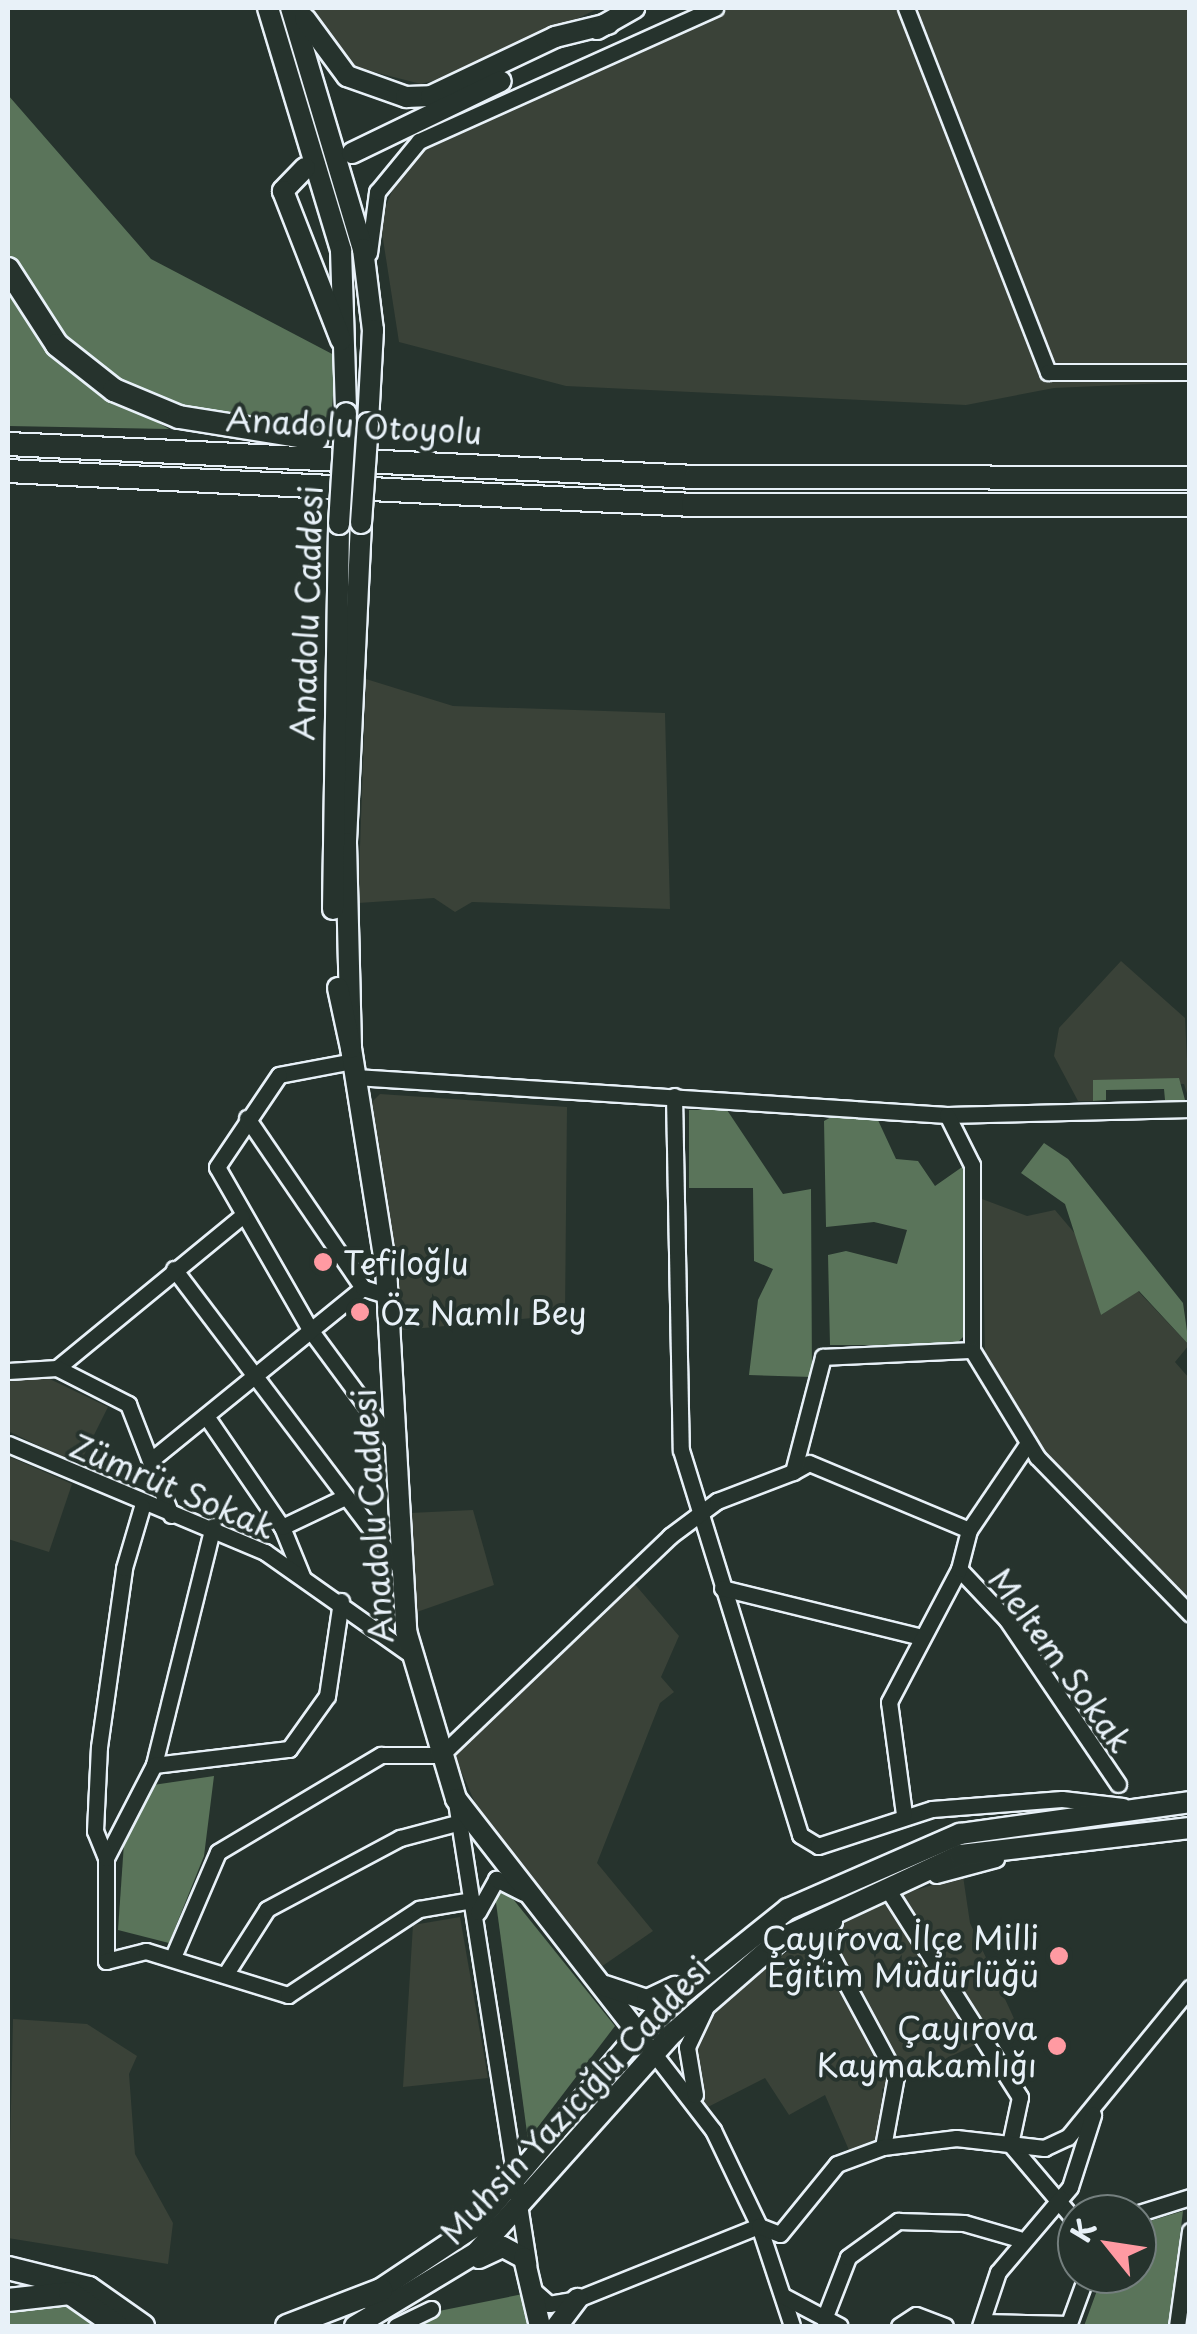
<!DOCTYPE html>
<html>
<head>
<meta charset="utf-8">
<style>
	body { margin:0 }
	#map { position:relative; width:1197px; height:2334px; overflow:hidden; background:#26332d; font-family:"Playpen Sans",sans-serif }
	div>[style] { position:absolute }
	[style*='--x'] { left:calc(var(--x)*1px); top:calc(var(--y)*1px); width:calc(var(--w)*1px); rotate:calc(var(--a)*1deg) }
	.built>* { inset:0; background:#3a4238 }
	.green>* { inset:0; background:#5a745a }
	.roads { filter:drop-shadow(2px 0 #e8f1f8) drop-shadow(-2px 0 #e8f1f8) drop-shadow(0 2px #e8f1f8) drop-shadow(0 -2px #e8f1f8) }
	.minor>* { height:15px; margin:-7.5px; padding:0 7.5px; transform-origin:7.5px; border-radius:7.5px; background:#26332d }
	.major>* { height:20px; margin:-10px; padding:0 10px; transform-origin:10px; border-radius:10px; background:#26332d }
	.highway>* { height:22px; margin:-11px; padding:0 11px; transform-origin:11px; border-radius:11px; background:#26332d }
	.bridges { filter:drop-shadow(2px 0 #e8f1f8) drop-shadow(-2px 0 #e8f1f8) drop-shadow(0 2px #e8f1f8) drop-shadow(0 -2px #e8f1f8) }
	.major-bridge>* { height:20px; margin:-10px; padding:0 10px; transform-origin:10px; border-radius:10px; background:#26332d }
	.dots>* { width:28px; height:28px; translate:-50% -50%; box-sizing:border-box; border:5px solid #26332d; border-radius:50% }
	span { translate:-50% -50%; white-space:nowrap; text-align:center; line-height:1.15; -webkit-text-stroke:8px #26332d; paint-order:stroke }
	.street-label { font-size:32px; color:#e8f1f8 }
	.poi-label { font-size:32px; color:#e8f1f8 }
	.left { translate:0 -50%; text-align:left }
	.right { translate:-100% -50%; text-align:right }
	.frame { position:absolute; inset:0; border:10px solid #e8f1f8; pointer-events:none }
	.north { position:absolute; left:1057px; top:2194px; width:100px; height:100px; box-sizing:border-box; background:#26332d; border:2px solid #747f7e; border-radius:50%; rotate:300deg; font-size:28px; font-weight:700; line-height:40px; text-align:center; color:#e8f1f8 }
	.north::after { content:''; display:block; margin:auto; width:35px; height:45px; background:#ff9aa2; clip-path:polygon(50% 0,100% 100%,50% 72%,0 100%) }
</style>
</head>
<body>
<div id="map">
	<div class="built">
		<div style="clip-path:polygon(310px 8px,599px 8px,471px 71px,421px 84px,354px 67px)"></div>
		<div style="clip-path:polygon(692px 8px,1189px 8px,1189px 382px,1054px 388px,966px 405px,566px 386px,399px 342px,380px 220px,401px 170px,438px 138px,703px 22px)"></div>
		<div style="clip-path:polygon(366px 679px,453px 706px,665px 713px,670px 909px,472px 902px,455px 912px,434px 898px,358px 903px)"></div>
		<div style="clip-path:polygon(1121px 961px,1185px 1018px,1189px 1100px,1184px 1084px,1093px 1081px,1093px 1101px,1078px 1101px,1054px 1056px,1059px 1028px)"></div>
		<div style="clip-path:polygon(380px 1094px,567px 1107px,565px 1315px,402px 1330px,372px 1102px)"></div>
		<div style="clip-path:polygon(982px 1199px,1027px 1216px,1055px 1210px,1083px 1243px,1101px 1315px,1138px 1291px,1189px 1345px,1175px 1362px,1189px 1378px,1189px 1608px,1043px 1452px,985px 1355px)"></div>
		<div style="clip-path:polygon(31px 1370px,108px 1407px,79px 1465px,8px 1431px,8px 1381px)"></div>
		<div style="clip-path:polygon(8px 1456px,72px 1484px,49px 1552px,8px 1539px)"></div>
		<div style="clip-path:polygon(473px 1510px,494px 1585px,414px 1613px,410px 1513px)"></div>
		<div style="clip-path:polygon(633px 1582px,679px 1636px,661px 1677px,674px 1692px,660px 1703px,597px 1863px,653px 1931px,601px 1967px,487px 1830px,454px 1755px)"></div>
		<div style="clip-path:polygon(963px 1876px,970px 1923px,1017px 2025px,882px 2089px,884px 2145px,852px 2157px,825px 2095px,789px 2115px,765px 2078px,704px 2109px,689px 2062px,716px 1990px,892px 1897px)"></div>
		<div style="clip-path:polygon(460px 1917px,488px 2078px,403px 2087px,413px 1925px)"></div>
		<div style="clip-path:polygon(13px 2019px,87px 2024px,137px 2056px,129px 2074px,135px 2154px,173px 2223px,168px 2264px,8px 2238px)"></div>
	</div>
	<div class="green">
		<div style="clip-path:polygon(8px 95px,151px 259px,336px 356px,330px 434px,142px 396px,56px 332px,8px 255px)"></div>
		<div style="clip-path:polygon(8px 285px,77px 376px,169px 429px,8px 426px)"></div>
		<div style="clip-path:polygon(1179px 1078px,1185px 1100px,1165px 1100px,1164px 1089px,1106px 1090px,1106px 1100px,1093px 1101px,1093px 1080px)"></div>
		<div style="clip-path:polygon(689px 1110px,727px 1110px,783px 1194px,811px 1189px,812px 1377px,749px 1375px,758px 1300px,773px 1269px,754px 1261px,753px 1188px,689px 1188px)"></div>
		<div style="clip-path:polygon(833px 1116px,877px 1118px,896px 1159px,918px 1161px,935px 1186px,965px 1165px,966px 1334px,955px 1345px,830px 1345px,828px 1255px,846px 1251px,897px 1264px,907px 1230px,874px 1222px,826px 1227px,824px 1121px)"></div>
		<div style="clip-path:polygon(1044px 1143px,1068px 1159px,1183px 1303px,1189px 1345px,1139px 1291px,1101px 1315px,1065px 1204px,1021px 1173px)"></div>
		<div style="clip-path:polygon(214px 1776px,204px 1856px,169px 1943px,118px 1930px,124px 1843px,153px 1785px)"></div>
		<div style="clip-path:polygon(494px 1888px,505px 1889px,615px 2026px,528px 2140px)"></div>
		<div style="clip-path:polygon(1183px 2211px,1169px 2326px,1084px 2326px,1103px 2274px,1137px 2274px,1137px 2225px)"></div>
		<div style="clip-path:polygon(523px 2294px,530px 2326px,420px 2326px,429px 2313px)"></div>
		<div style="clip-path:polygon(74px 2302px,108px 2326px,8px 2326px,8px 2310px)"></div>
	</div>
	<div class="roads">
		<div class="minor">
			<div style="--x:906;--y:8;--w:391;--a:68.7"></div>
			<div style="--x:1048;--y:372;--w:142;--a:0"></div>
			<div style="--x:369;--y:253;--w:62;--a:-82.5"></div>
			<div style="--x:377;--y:192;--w:66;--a:-50.5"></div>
			<div style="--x:419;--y:141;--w:325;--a:-24.2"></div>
			<div style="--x:353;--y:1061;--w:75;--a:169.3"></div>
			<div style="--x:279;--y:1075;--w:111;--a:124"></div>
			<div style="--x:217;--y:1167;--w:189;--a:60.2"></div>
			<div style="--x:311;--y:1331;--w:142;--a:53.6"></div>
			<div style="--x:355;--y:1077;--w:593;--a:3.67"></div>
			<div style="--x:947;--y:1115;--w:243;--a:-1.4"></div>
			<div style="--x:674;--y:1096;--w:354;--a:88.9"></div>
			<div style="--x:681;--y:1450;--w:403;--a:72.8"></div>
			<div style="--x:800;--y:1835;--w:21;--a:31"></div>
			<div style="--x:818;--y:1846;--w:120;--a:-18"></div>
			<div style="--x:932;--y:1809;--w:130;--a:-4.4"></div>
			<div style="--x:1062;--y:1799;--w:61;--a:6.5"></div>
			<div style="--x:947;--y:1115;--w:56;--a:63.4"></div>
			<div style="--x:972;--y:1165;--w:185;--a:90"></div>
			<div style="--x:247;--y:1118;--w:206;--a:55.7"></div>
			<div style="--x:174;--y:1269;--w:380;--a:52.9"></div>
			<div style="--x:57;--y:1368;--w:239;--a:-39.4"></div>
			<div style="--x:8;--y:1371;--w:49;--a:-3.5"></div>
			<div style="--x:57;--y:1368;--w:80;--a:26.9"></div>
			<div style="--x:128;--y:1404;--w:119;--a:68.8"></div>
			<div style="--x:206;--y:1416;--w:135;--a:55.6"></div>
			<div style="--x:282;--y:1527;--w:53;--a:67.8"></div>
			<div style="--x:8;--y:1444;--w:279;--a:22.8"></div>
			<div style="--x:265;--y:1552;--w:179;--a:35.2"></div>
			<div style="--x:151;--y:1460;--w:273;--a:-39.1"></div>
			<div style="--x:363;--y:1288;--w:27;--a:17"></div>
			<div style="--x:793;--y:1472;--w:18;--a:-29"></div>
			<div style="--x:809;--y:1463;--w:173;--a:22.7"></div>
			<div style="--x:213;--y:1526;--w:246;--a:103.9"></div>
			<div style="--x:154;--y:1765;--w:105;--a:117.3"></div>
			<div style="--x:106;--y:1858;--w:103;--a:90"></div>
			<div style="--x:106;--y:1961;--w:41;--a:-14"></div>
			<div style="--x:146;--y:1951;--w:149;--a:17.2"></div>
			<div style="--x:288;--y:1995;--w:157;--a:-33.3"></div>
			<div style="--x:419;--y:1909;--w:54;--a:-9.6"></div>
			<div style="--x:282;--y:1527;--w:70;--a:-25.5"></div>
			<div style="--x:959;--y:1569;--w:70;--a:46.7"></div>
			<div style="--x:1007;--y:1620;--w:198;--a:55.9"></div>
			<div style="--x:722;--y:1588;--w:206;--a:13.8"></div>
			<div style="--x:154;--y:1765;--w:136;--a:-6.8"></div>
			<div style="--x:289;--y:1749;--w:65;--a:-54.4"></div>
			<div style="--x:327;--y:1696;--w:96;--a:-81.6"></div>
			<div style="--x:456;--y:1802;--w:468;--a:81.1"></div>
			<div style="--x:904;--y:1814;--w:113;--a:-97.6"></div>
			<div style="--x:889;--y:1702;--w:150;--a:-62.2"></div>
			<div style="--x:959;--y:1569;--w:40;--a:-75.6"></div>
			<div style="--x:969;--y:1530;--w:105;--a:-55.9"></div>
			<div style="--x:106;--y:1858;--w:29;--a:-112"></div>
			<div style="--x:95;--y:1831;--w:84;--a:-87.3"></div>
			<div style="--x:99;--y:1747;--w:181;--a:-82"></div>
			<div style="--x:124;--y:1568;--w:64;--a:-73.6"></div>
			<div style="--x:936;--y:1875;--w:62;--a:-14.9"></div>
			<div style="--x:890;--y:1893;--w:242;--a:57.5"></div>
			<div style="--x:1020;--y:2097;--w:48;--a:102"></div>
			<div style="--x:1010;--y:2144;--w:104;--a:49.7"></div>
			<div style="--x:478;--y:1912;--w:38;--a:-61"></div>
			<div style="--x:496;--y:1879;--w:30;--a:27"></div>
			<div style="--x:834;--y:1922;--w:18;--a:151"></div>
			<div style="--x:818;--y:1931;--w:165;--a:61.7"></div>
			<div style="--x:896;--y:2076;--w:72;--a:100.4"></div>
			<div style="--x:173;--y:1957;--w:114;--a:-66.8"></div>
			<div style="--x:218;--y:1852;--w:190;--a:-30.8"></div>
			<div style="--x:381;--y:1755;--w:60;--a:0"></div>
			<div style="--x:441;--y:1755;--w:317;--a:-43.7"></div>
			<div style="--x:670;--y:1536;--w:59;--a:-36.7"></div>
			<div style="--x:717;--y:1501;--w:81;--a:-20.9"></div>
			<div style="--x:793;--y:1472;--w:119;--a:-75.4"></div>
			<div style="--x:823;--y:1357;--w:149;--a:-2.7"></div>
			<div style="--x:972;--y:1350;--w:125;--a:58.7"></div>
			<div style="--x:1037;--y:1457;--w:219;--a:45.7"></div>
			<div style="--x:225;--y:1975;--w:78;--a:-57.5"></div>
			<div style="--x:267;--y:1909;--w:151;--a:-28.1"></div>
			<div style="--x:400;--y:1838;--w:62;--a:-14.9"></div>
			<div style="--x:638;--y:2033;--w:123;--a:52.3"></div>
			<div style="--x:713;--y:2130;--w:106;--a:64.4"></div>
			<div style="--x:759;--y:2226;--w:105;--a:71.7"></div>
			<div style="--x:695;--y:2095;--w:49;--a:-99.5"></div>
			<div style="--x:687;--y:2047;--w:42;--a:-64.7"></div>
			<div style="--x:1136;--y:2214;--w:57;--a:-17.5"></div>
			<div style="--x:534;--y:2291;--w:20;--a:41"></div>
			<div style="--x:549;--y:2304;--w:28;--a:-10"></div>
			<div style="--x:577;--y:2299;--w:196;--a:-21.9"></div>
			<div style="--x:759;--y:2226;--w:22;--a:21"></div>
			<div style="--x:780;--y:2234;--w:90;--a:-50.8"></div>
			<div style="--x:837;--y:2164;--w:49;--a:-20.3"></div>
			<div style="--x:883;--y:2147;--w:74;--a:-7"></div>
			<div style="--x:956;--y:2138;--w:89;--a:6.5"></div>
			<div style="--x:1044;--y:2148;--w:26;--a:-25"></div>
			<div style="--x:1068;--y:2137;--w:193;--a:-50.7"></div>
			<div style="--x:783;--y:2296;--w:64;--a:27.8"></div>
			<div style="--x:824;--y:2319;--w:66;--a:-68.8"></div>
			<div style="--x:848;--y:2257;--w:62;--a:-35.8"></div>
			<div style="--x:898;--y:2221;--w:66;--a:1.7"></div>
			<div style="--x:964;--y:2223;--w:57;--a:16.2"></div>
			<div style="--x:983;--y:2322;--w:86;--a:1.3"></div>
			<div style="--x:396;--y:2326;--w:39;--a:-26"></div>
			<div style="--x:899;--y:2326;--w:20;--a:-33"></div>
			<div style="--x:916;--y:2315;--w:31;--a:21"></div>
			<div style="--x:980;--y:2326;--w:57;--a:-71.6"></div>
			<div style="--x:998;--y:2272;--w:111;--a:-49.7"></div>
			<div style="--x:1070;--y:2187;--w:76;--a:-72.3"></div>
			<div style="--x:1068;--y:2326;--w:55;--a:-69.9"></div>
			<div style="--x:1177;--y:2326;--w:96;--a:-82.2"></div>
		</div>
		<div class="major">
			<div style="--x:268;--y:8;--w:253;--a:73.2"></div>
			<div style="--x:341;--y:250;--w:163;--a:88.2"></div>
			<div style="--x:291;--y:8;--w:252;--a:73.4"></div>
			<div style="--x:363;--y:249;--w:82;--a:83"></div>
			<div style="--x:373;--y:330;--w:93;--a:93.1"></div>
			<div style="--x:305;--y:19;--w:71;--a:53.6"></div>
			<div style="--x:347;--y:76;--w:63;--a:19.6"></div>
			<div style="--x:406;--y:97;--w:25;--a:-2"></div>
			<div style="--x:431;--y:96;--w:137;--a:-25.4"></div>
			<div style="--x:555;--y:37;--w:55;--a:-13.8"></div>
			<div style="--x:597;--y:29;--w:43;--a:-29.6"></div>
			<div style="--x:352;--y:153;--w:165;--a:-25.8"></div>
			<div style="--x:305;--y:168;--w:32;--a:134"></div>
			<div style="--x:283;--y:191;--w:160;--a:68.7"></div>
			<div style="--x:361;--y:523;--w:320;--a:92.7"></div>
			<div style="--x:346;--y:843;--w:205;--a:88.6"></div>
			<div style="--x:351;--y:1048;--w:223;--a:81"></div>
			<div style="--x:386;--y:1268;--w:364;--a:86.8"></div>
			<div style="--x:406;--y:1631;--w:175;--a:73.4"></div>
			<div style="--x:456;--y:1799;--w:296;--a:52.1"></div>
			<div style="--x:333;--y:909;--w:385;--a:-89.1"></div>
			<div style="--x:338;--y:988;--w:61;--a:77.8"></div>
			<div style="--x:605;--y:1986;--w:44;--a:18.4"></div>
			<div style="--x:647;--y:2000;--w:31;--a:-25"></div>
			<div style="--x:479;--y:2258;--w:26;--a:-25"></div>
			<div style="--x:503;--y:2247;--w:24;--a:28"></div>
			<div style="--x:524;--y:2258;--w:70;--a:76.8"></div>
			<div style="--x:367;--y:2298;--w:128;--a:-33.6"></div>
			<div style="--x:474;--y:2227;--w:276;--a:-49.6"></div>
			<div style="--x:653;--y:2017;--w:173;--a:-38.7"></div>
			<div style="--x:788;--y:1909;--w:188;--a:-23.6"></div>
			<div style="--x:960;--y:1834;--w:232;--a:-7.9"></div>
			<div style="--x:355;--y:2326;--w:141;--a:-31.1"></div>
			<div style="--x:476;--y:2253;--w:295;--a:-48.2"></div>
			<div style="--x:673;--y:2033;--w:145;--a:-41.1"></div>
			<div style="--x:782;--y:1938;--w:196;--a:-25"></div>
			<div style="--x:960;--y:1855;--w:232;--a:-6.7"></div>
			<div style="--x:557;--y:2326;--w:34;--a:-53"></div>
		</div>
		<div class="highway">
			<div style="--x:8;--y:269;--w:90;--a:57.2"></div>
			<div style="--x:57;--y:345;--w:73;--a:38.3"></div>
			<div style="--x:114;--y:390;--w:70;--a:22.6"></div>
			<div style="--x:179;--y:417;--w:139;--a:9.1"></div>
			<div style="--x:8;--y:444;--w:689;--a:2.75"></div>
			<div style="--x:696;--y:477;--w:494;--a:0.1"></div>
			<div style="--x:8;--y:471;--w:686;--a:2.84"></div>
			<div style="--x:693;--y:505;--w:497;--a:0"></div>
			<div style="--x:8;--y:2268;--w:83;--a:13.9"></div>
			<div style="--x:89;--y:2288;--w:66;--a:35.1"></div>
			<div style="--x:8;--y:2300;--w:62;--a:-6.4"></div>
			<div style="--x:70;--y:2293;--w:57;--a:35.1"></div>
			<div style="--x:287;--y:2326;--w:101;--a:-21"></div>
		</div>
	</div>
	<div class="bridges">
		<div class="major-bridge">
			<div style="--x:361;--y:523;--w:100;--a:-86"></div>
			<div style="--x:339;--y:524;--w:111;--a:-86.4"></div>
		</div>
	</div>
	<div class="dots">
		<div style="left:323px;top:1262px;background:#ff9aa2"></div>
		<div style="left:360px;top:1312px;background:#ff9aa2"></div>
		<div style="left:1059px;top:1956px;background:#ff9aa2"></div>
		<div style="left:1057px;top:2046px;background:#ff9aa2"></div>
	</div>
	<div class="street-label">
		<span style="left:354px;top:425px;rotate:3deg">Anadolu Otoyolu</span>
		<span style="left:306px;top:613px;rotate:-88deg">Anadolu Caddesi</span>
		<span style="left:173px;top:1486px;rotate:23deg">Zümrüt Sokak</span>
		<span style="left:372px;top:1516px;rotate:-94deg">Anadolu Caddesi</span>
		<span style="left:1061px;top:1660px;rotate:54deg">Meltem Sokak</span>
		<span style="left:575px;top:2100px;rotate:-47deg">Muhsin Yazıcığlu Caddesi</span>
	</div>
	<div class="poi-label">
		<span class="left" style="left:343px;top:1262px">Tefiloğlu</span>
		<span class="left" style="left:380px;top:1312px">Öz Namlı Bey</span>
		<span class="right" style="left:1039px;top:1956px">Çayırova İlçe Milli<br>Eğitim Müdürlüğü</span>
		<span class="right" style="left:1037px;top:2046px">Çayırova<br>Kaymakamlığı</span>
	</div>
	<div class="frame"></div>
	<div class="north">K</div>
</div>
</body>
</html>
